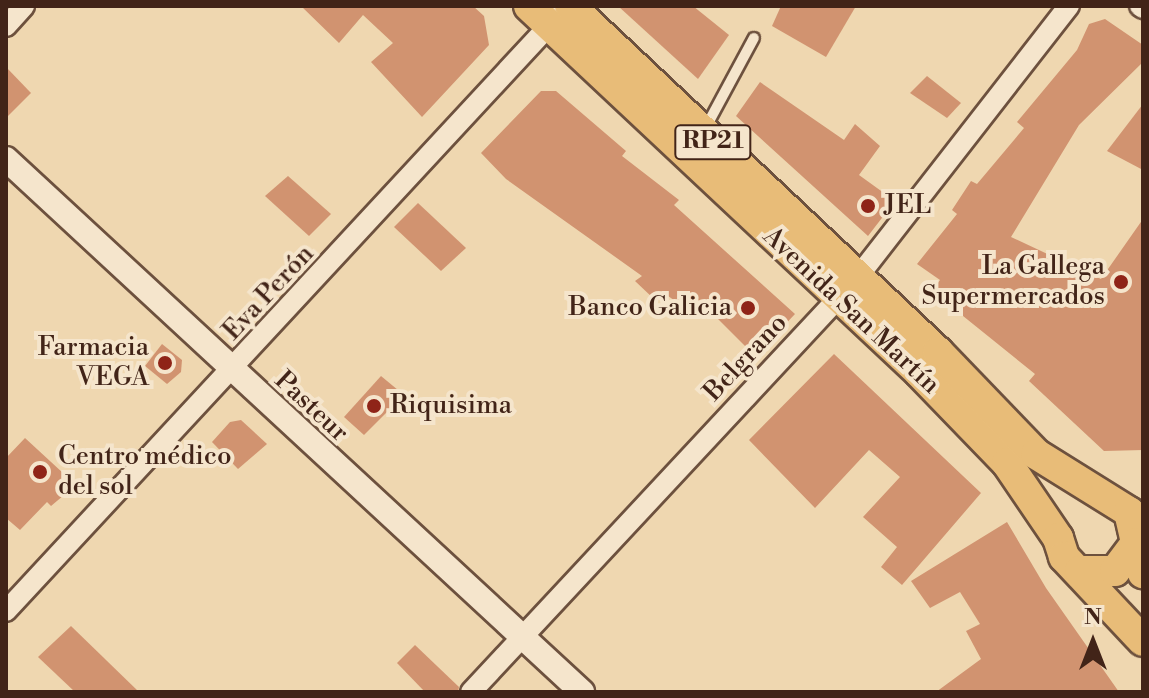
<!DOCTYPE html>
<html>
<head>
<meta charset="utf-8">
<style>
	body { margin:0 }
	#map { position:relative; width:1149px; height:698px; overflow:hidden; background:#efd7b0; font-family:"Libre Bodoni",serif }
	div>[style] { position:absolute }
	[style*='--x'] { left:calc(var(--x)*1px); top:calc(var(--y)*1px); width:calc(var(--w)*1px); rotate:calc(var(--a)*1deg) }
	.building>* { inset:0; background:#d19370 }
	.roads { filter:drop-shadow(2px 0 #6d513e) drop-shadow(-2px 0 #6d513e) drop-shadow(0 2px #6d513e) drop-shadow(0 -2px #6d513e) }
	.service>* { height:10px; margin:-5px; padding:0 5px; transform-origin:5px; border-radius:5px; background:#f5e5cc }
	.minor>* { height:20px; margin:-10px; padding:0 10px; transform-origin:10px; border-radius:10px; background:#f5e5cc }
	.tertiary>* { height:24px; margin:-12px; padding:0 12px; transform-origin:12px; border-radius:12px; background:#f5e5cc }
	.primary>* { height:30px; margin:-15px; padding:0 15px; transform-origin:15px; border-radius:15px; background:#e8bc78 }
	.dots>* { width:22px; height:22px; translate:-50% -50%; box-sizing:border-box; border:4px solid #f5e5cc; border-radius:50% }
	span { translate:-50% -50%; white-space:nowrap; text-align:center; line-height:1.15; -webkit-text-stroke:8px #f5e5cc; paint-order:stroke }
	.shield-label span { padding:2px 6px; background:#f5e5cc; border:2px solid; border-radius:6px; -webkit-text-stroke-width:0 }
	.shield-label { font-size:24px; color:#422418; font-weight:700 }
	.poi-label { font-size:26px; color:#422418 }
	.left { translate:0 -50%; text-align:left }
	.right { translate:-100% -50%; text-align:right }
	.street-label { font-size:26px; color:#422418 }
	.frame { position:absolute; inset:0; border:8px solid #422418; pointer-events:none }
	.north { position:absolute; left:1053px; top:602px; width:80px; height:80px; -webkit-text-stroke:6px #f5e5cc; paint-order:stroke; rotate:0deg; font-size:22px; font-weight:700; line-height:32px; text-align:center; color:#422418 }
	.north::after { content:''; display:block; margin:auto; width:28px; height:36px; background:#422418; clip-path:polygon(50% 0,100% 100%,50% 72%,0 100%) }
</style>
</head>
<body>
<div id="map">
	<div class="building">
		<div style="clip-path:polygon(301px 6px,473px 6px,484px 16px,489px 45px,422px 117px,371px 62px,393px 43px,363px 15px,339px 43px)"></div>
		<div style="clip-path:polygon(618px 6px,693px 6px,729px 35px,698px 79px)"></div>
		<div style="clip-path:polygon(781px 6px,856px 6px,826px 57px,772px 26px)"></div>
		<div style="clip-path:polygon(1105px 19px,1143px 45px,1143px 62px,1079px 125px,1011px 237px,1101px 279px,1143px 219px,1143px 450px,1104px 451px,1029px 381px,1035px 374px,932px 291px,940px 280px,917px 264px,957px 214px,952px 210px,971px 181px,977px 184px,1024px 128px,1017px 122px,1077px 50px,1089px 24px)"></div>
		<div style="clip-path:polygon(6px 67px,31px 93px,6px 118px)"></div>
		<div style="clip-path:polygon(927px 76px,961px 103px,947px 118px,910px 93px)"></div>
		<div style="clip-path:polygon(760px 82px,844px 140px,855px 124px,880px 146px,859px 175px,895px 201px,868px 236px,736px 116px)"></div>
		<div style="clip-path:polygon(541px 91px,556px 91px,626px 151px,622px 156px,679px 200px,674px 205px,795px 314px,755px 356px,699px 300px,688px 310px,661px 291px,654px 299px,635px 281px,642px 276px,506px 179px,481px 153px)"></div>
		<div style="clip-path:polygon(1143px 104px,1143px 170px,1107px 151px)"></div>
		<div style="clip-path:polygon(288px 176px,331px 214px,309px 236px,265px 196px)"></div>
		<div style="clip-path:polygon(418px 203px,466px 248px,441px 271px,394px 227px)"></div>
		<div style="clip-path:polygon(162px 344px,182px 360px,181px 372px,167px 384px,145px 366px)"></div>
		<div style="clip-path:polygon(834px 354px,981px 493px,902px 585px,881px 567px,897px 547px,863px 517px,900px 477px,869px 450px,815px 508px,749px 440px)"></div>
		<div style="clip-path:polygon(381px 376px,404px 395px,364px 435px,344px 417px)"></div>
		<div style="clip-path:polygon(241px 420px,267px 444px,238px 469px,212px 442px,230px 422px)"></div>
		<div style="clip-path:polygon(25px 438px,76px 485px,51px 506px,47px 502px,20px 530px,6px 518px,6px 458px)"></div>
		<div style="clip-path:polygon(1007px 522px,1046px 588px,1119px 692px,936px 692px,981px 659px,966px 631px,980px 624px,960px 592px,930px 608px,911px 581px)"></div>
		<div style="clip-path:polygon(71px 626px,139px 692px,75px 692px,38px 657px)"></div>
		<div style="clip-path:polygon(415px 645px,459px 687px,458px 692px,425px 692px,397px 663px)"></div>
	</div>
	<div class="roads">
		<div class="service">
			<div style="--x:706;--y:127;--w:101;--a:-61.7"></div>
		</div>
		<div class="minor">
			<div style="--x:1140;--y:6;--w:4;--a:34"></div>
			<div style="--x:6;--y:26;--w:27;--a:-48"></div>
			<div style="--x:6;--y:611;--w:812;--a:-47.15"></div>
			<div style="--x:471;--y:692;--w:566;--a:-47"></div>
			<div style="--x:857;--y:278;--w:345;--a:-52.1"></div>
		</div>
		<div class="tertiary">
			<div style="--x:6;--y:159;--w:785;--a:42.78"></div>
		</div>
		<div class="primary">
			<div style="--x:529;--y:6;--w:535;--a:43.18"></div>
			<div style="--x:919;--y:372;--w:127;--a:46"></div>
			<div style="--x:1007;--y:463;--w:91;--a:55.8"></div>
			<div style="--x:1058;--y:538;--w:20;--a:72"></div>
			<div style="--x:1064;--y:557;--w:115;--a:46.8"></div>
			<div style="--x:570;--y:6;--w:505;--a:43.24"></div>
			<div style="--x:938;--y:352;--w:141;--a:46.1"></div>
			<div style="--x:1036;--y:454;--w:110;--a:31.9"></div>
			<div style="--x:1129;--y:512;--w:63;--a:77.1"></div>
			<div style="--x:1080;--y:571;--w:35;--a:0"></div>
			<div style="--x:1115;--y:571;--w:35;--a:-53"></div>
		</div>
	</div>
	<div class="dots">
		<div style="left:868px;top:206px;background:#8f2418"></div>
		<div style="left:1121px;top:282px;background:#8f2418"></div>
		<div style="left:748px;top:308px;background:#8f2418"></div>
		<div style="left:165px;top:363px;background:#8f2418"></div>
		<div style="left:374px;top:406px;background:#8f2418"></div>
		<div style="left:40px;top:472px;background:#8f2418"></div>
	</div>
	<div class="shield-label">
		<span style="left:713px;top:142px">RP21</span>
	</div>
	<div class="poi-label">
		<span class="left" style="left:884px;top:206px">JEL</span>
		<span class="right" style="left:1105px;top:282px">La Gallega<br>Supermercados</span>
		<span class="right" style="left:732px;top:308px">Banco Galicia</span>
		<span class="right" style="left:149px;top:363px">Farmacia<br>VEGA</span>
		<span class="left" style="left:390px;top:406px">Riquisima</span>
		<span class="left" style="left:58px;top:472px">Centro médico<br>del sol</span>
	</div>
	<div class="street-label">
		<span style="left:269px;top:293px;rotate:-47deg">Eva Perón</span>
		<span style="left:851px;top:311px;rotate:43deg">Avenida San Martín</span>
		<span style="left:746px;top:358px;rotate:-47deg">Belgrano</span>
		<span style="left:311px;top:407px;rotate:43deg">Pasteur</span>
	</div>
	<div class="frame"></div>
	<div class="north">N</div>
</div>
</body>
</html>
